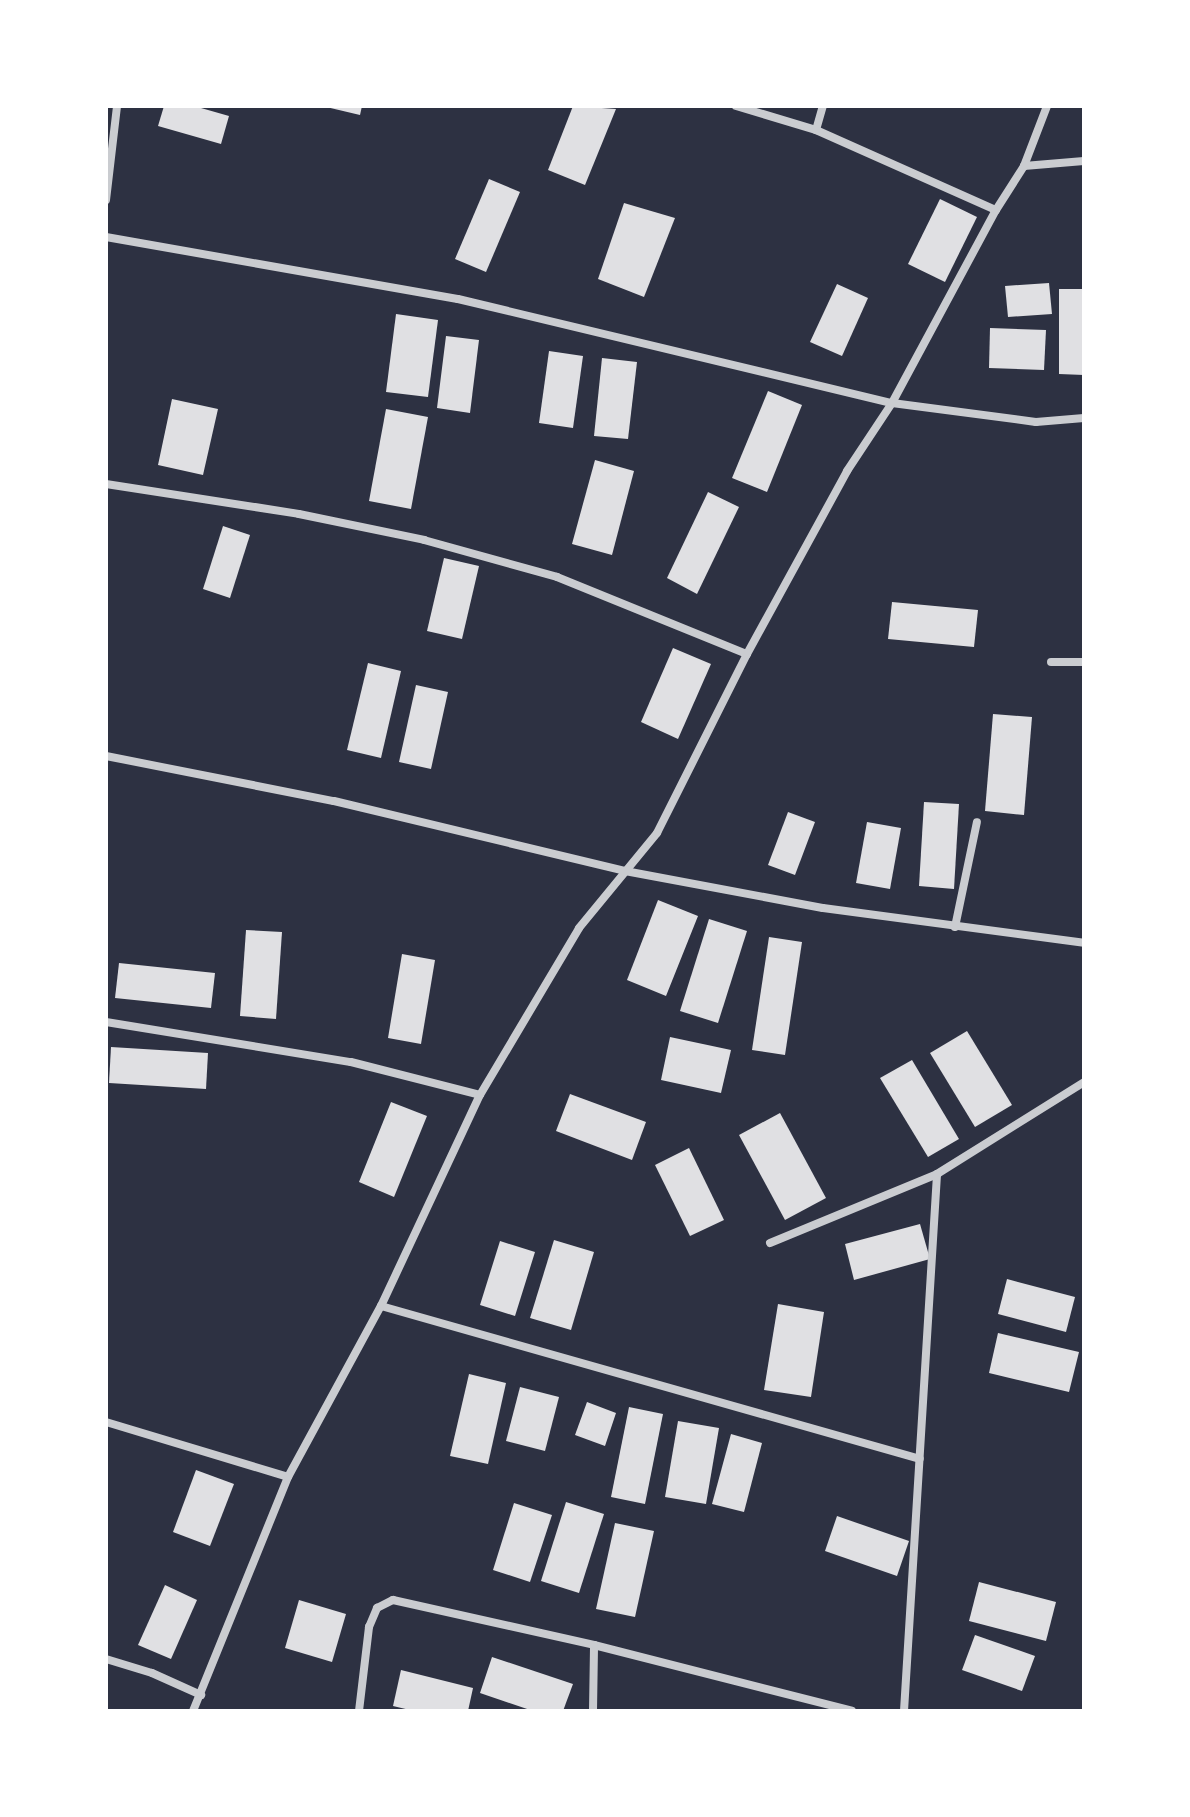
<!DOCTYPE html>
<html>
<head>
<meta charset="utf-8">
<style>
	body { margin:0 }
	#map { position:relative; width:1190px; height:1817px; overflow:hidden; background:#2d3142; font-family:"Source Sans 3",sans-serif }
	div>[style] { position:absolute }
	[style*='--x'] { left:calc(var(--x)*1px); top:calc(var(--y)*1px); width:calc(var(--w)*1px); rotate:calc(var(--a)*1deg) }
	.building>* { inset:0; background:#e0e0e3 }
	.minor>* { height:8px; margin:-4px; padding:0 4px; transform-origin:4px; border-radius:4px; background:#caccd0 }
	span { translate:-50% -50%; white-space:nowrap; text-align:center; line-height:1.15; -webkit-text-stroke:8px #fff; paint-order:stroke }
	.frame { position:absolute; inset:0; border:108px solid #fff; pointer-events:none }
</style>
</head>
<body>
<div id="map">
	<div class="building">
		<div style="clip-path:polygon(164px 106px,194px 106px,229px 116px,221px 144px,158px 126px)"></div>
		<div style="clip-path:polygon(322px 106px,362px 106px,360px 115px)"></div>
		<div style="clip-path:polygon(573px 106px,616px 109px,585px 185px,548px 170px)"></div>
		<div style="clip-path:polygon(489px 179px,520px 192px,486px 272px,455px 259px)"></div>
		<div style="clip-path:polygon(940px 199px,977px 217px,945px 282px,908px 264px)"></div>
		<div style="clip-path:polygon(624px 203px,675px 218px,644px 297px,598px 279px)"></div>
		<div style="clip-path:polygon(1049px 283px,1052px 314px,1008px 317px,1005px 286px)"></div>
		<div style="clip-path:polygon(837px 284px,868px 298px,842px 356px,810px 342px)"></div>
		<div style="clip-path:polygon(1059px 289px,1084px 289px,1084px 375px,1059px 374px)"></div>
		<div style="clip-path:polygon(396px 314px,438px 320px,428px 397px,386px 392px)"></div>
		<div style="clip-path:polygon(990px 328px,1046px 330px,1044px 370px,989px 368px)"></div>
		<div style="clip-path:polygon(446px 336px,479px 340px,470px 413px,437px 408px)"></div>
		<div style="clip-path:polygon(549px 351px,583px 356px,573px 428px,539px 423px)"></div>
		<div style="clip-path:polygon(602px 358px,637px 362px,628px 439px,594px 436px)"></div>
		<div style="clip-path:polygon(768px 391px,802px 405px,767px 492px,732px 478px)"></div>
		<div style="clip-path:polygon(172px 399px,218px 409px,203px 475px,158px 465px)"></div>
		<div style="clip-path:polygon(386px 409px,428px 417px,411px 509px,369px 501px)"></div>
		<div style="clip-path:polygon(595px 460px,634px 471px,612px 555px,572px 544px)"></div>
		<div style="clip-path:polygon(708px 492px,739px 507px,697px 594px,667px 578px)"></div>
		<div style="clip-path:polygon(223px 526px,250px 535px,230px 598px,203px 589px)"></div>
		<div style="clip-path:polygon(444px 558px,479px 566px,462px 639px,427px 631px)"></div>
		<div style="clip-path:polygon(892px 602px,978px 610px,974px 647px,888px 639px)"></div>
		<div style="clip-path:polygon(673px 648px,711px 664px,678px 739px,641px 722px)"></div>
		<div style="clip-path:polygon(368px 663px,401px 671px,381px 758px,347px 750px)"></div>
		<div style="clip-path:polygon(416px 685px,448px 692px,431px 769px,399px 762px)"></div>
		<div style="clip-path:polygon(993px 714px,1032px 717px,1024px 815px,985px 811px)"></div>
		<div style="clip-path:polygon(924px 802px,959px 804px,954px 889px,919px 886px)"></div>
		<div style="clip-path:polygon(788px 812px,815px 822px,795px 875px,768px 865px)"></div>
		<div style="clip-path:polygon(867px 822px,901px 828px,890px 889px,856px 883px)"></div>
		<div style="clip-path:polygon(658px 900px,698px 916px,666px 996px,627px 980px)"></div>
		<div style="clip-path:polygon(709px 919px,747px 931px,718px 1023px,680px 1011px)"></div>
		<div style="clip-path:polygon(246px 930px,282px 932px,276px 1019px,240px 1016px)"></div>
		<div style="clip-path:polygon(769px 937px,802px 942px,785px 1055px,752px 1050px)"></div>
		<div style="clip-path:polygon(402px 954px,435px 960px,421px 1044px,388px 1038px)"></div>
		<div style="clip-path:polygon(119px 963px,215px 973px,211px 1008px,115px 998px)"></div>
		<div style="clip-path:polygon(967px 1031px,1012px 1105px,975px 1127px,930px 1053px)"></div>
		<div style="clip-path:polygon(670px 1037px,731px 1050px,721px 1093px,661px 1080px)"></div>
		<div style="clip-path:polygon(111px 1047px,208px 1053px,206px 1089px,109px 1083px)"></div>
		<div style="clip-path:polygon(912px 1060px,959px 1139px,928px 1157px,880px 1078px)"></div>
		<div style="clip-path:polygon(570px 1094px,646px 1122px,632px 1160px,556px 1131px)"></div>
		<div style="clip-path:polygon(391px 1102px,427px 1116px,394px 1197px,359px 1182px)"></div>
		<div style="clip-path:polygon(780px 1113px,826px 1198px,785px 1220px,739px 1135px)"></div>
		<div style="clip-path:polygon(689px 1148px,724px 1220px,690px 1236px,655px 1165px)"></div>
		<div style="clip-path:polygon(920px 1224px,930px 1259px,854px 1280px,845px 1244px)"></div>
		<div style="clip-path:polygon(554px 1240px,594px 1252px,571px 1330px,530px 1318px)"></div>
		<div style="clip-path:polygon(500px 1241px,535px 1252px,515px 1316px,480px 1305px)"></div>
		<div style="clip-path:polygon(1007px 1279px,1075px 1297px,1066px 1332px,998px 1314px)"></div>
		<div style="clip-path:polygon(778px 1304px,824px 1312px,811px 1397px,764px 1390px)"></div>
		<div style="clip-path:polygon(998px 1333px,1079px 1352px,1069px 1392px,989px 1373px)"></div>
		<div style="clip-path:polygon(469px 1374px,506px 1383px,488px 1464px,450px 1456px)"></div>
		<div style="clip-path:polygon(520px 1387px,559px 1397px,545px 1451px,506px 1441px)"></div>
		<div style="clip-path:polygon(587px 1402px,616px 1413px,605px 1446px,575px 1435px)"></div>
		<div style="clip-path:polygon(629px 1407px,663px 1414px,645px 1504px,611px 1497px)"></div>
		<div style="clip-path:polygon(678px 1421px,719px 1428px,706px 1504px,665px 1497px)"></div>
		<div style="clip-path:polygon(731px 1434px,762px 1443px,744px 1512px,712px 1504px)"></div>
		<div style="clip-path:polygon(196px 1470px,234px 1484px,210px 1546px,173px 1532px)"></div>
		<div style="clip-path:polygon(566px 1502px,604px 1514px,579px 1593px,541px 1581px)"></div>
		<div style="clip-path:polygon(514px 1503px,552px 1515px,530px 1582px,493px 1570px)"></div>
		<div style="clip-path:polygon(837px 1516px,909px 1541px,897px 1576px,825px 1551px)"></div>
		<div style="clip-path:polygon(615px 1523px,654px 1531px,635px 1617px,596px 1609px)"></div>
		<div style="clip-path:polygon(979px 1582px,1056px 1602px,1046px 1641px,969px 1621px)"></div>
		<div style="clip-path:polygon(165px 1585px,197px 1600px,171px 1659px,138px 1645px)"></div>
		<div style="clip-path:polygon(299px 1600px,346px 1614px,332px 1662px,285px 1648px)"></div>
		<div style="clip-path:polygon(975px 1635px,1035px 1656px,1022px 1691px,962px 1670px)"></div>
		<div style="clip-path:polygon(492px 1657px,573px 1684px,563px 1711px,533px 1711px,480px 1693px)"></div>
		<div style="clip-path:polygon(401px 1670px,473px 1688px,468px 1711px,414px 1711px,393px 1706px)"></div>
	</div>
	<div class="minor">
		<div style="--x:736;--y:106;--w:84;--a:16.7"></div>
		<div style="--x:816;--y:130;--w:197;--a:24"></div>
		<div style="--x:816;--y:130;--w:25;--a:-74"></div>
		<div style="--x:1024;--y:166;--w:60;--a:-4.8"></div>
		<div style="--x:106;--y:200;--w:95;--a:-83.3"></div>
		<div style="--x:106;--y:237;--w:357;--a:10"></div>
		<div style="--x:458;--y:299;--w:446;--a:13.5"></div>
		<div style="--x:892;--y:403;--w:145;--a:7.5"></div>
		<div style="--x:1036;--y:422;--w:48;--a:-4.8"></div>
		<div style="--x:106;--y:484;--w:195;--a:8.8"></div>
		<div style="--x:299;--y:514;--w:128;--a:11.7"></div>
		<div style="--x:424;--y:540;--w:138;--a:15.5"></div>
		<div style="--x:557;--y:577;--w:205;--a:22.1"></div>
		<div style="--x:1051;--y:662;--w:33;--a:0"></div>
		<div style="--x:106;--y:756;--w:232;--a:11.2"></div>
		<div style="--x:334;--y:801;--w:299;--a:13.5"></div>
		<div style="--x:625;--y:871;--w:201;--a:10.6"></div>
		<div style="--x:823;--y:908;--w:263;--a:7.6"></div>
		<div style="--x:955;--y:927;--w:107;--a:-78.2"></div>
		<div style="--x:106;--y:1022;--w:248;--a:9.3"></div>
		<div style="--x:351;--y:1062;--w:133;--a:14.3"></div>
		<div style="--x:770;--y:1243;--w:181;--a:-22.4"></div>
		<div style="--x:937;--y:1174;--w:173;--a:-32"></div>
		<div style="--x:381;--y:1306;--w:560;--a:15.85"></div>
		<div style="--x:106;--y:1422;--w:190;--a:16.8"></div>
		<div style="--x:106;--y:1659;--w:48;--a:16.9"></div>
		<div style="--x:152;--y:1673;--w:54;--a:24.2"></div>
		<div style="--x:193;--y:1711;--w:253;--a:-67.9"></div>
		<div style="--x:288;--y:1477;--w:195;--a:-61.5"></div>
		<div style="--x:381;--y:1306;--w:233;--a:-64.9"></div>
		<div style="--x:480;--y:1095;--w:194;--a:-59.3"></div>
		<div style="--x:579;--y:928;--w:123;--a:-50.6"></div>
		<div style="--x:657;--y:833;--w:200;--a:-63.3"></div>
		<div style="--x:747;--y:654;--w:209;--a:-61.3"></div>
		<div style="--x:847;--y:471;--w:82;--a:-56.5"></div>
		<div style="--x:892;--y:403;--w:219;--a:-61.7"></div>
		<div style="--x:996;--y:210;--w:52;--a:-57.5"></div>
		<div style="--x:1024;--y:166;--w:64;--a:-69"></div>
		<div style="--x:359;--y:1711;--w:85;--a:-83.2"></div>
		<div style="--x:369;--y:1627;--w:21;--a:-67"></div>
		<div style="--x:377;--y:1608;--w:18;--a:-27"></div>
		<div style="--x:393;--y:1600;--w:206;--a:12.6"></div>
		<div style="--x:594;--y:1645;--w:266;--a:14.3"></div>
		<div style="--x:593;--y:1711;--w:66;--a:-89.1"></div>
		<div style="--x:904;--y:1711;--w:538;--a:-86.48"></div>
	</div>
	<div class="frame"></div>
</div>
</body>
</html>
